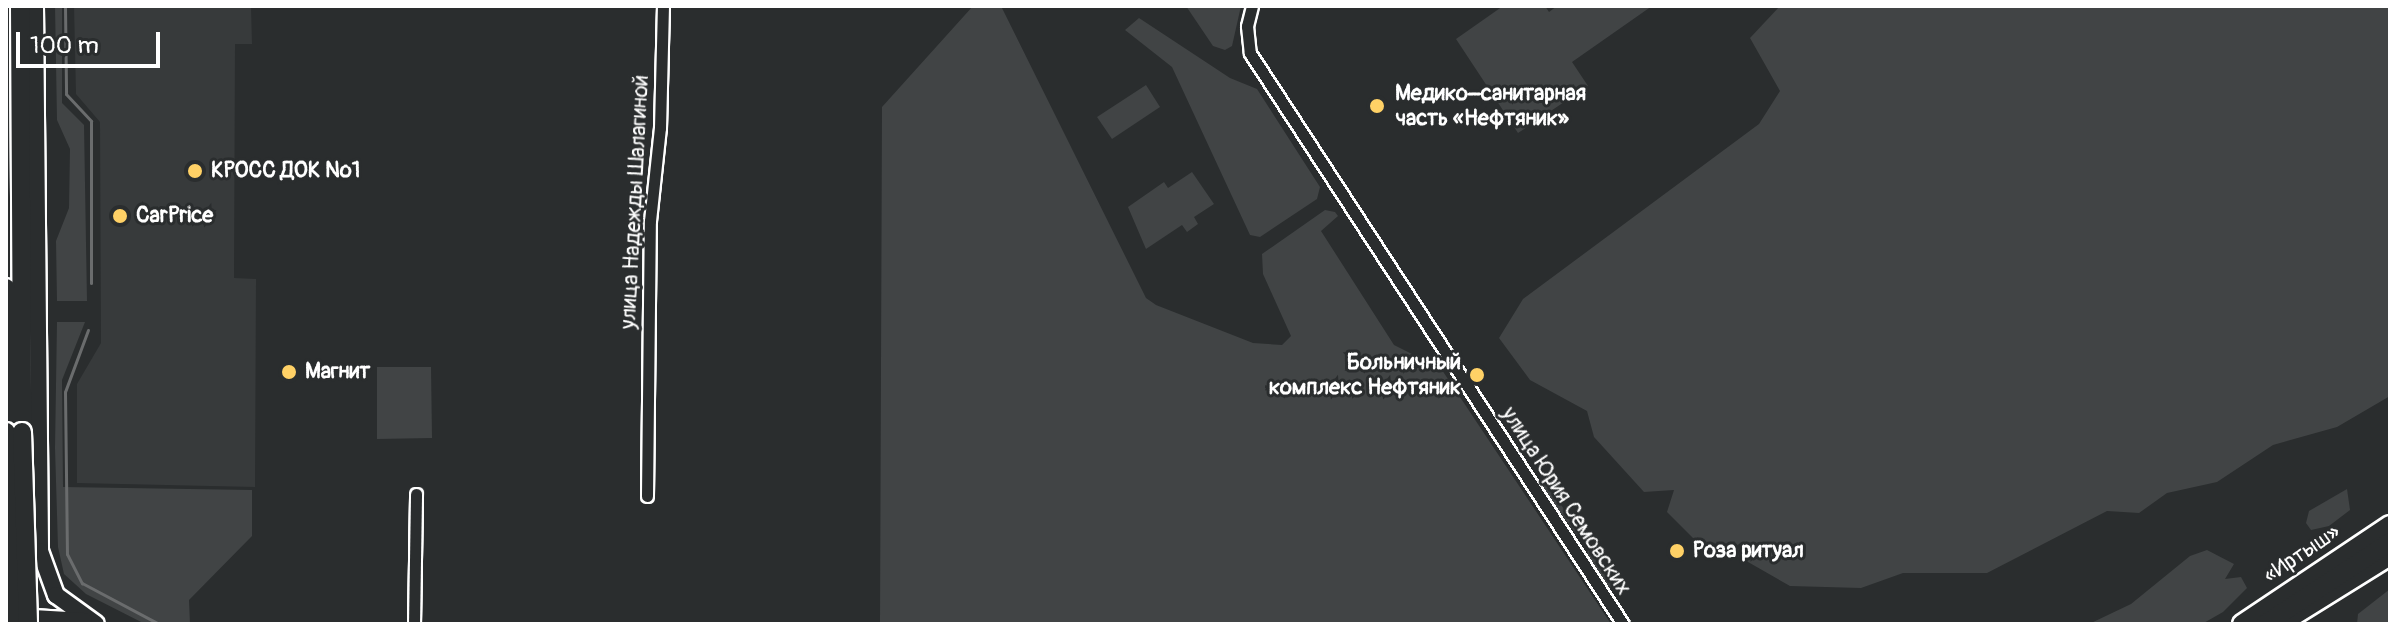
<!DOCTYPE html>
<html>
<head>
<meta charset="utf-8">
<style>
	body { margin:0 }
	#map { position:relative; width:2396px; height:630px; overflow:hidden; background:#2a2d2e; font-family:Pangolin,sans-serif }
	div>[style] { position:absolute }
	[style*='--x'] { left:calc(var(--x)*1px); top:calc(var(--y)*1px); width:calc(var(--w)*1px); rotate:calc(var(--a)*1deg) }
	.built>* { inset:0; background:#373a3b }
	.green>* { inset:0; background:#414445 }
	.stream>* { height:3px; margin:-1.5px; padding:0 1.5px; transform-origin:1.5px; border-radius:1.5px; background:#6a6c6d }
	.roads { filter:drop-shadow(2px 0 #fff) drop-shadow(-2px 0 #fff) drop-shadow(0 2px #fff) drop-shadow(0 -2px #fff) }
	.minor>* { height:11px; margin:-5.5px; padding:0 5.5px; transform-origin:5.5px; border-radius:5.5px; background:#2a2d2e }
	.tertiary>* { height:14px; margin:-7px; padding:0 7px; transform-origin:7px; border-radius:7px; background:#2a2d2e }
	.secondary>* { height:16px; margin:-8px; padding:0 8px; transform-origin:8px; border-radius:8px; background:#2a2d2e }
	.trunk>* { height:18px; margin:-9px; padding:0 9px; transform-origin:9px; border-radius:9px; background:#2a2d2e }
	.bridges { filter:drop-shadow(2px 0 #fff) drop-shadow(-2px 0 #fff) drop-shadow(0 2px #fff) drop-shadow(0 -2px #fff) }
	.trunk-bridge>* { height:18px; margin:-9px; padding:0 9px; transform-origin:9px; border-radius:9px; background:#2a2d2e }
	.dots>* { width:22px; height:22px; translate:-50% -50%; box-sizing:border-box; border:4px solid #2a2d2e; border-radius:50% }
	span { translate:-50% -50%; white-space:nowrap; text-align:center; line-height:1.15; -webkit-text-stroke:6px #2a2d2e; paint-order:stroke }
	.poi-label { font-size:22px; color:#fff; font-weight:700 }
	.left { translate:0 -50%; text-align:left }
	.right { translate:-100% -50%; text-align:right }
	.street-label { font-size:22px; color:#fff }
	.frame { position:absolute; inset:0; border:8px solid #fff; pointer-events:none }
	.scale { position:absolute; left:16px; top:32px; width:144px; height:36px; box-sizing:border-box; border:4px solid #fff; border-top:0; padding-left:10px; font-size:24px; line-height:28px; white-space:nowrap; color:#fff; -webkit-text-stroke:6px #2a2d2e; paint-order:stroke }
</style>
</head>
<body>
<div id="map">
	<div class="built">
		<div style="clip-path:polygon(74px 6px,251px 6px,252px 44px,235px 44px,234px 278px,256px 279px,255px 487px,77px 483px,77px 384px,101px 343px,100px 122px,76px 94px)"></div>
	</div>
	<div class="green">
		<div style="clip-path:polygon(55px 6px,62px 6px,62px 103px,84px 125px,87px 301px,57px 301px,56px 241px,69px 208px,70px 149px,57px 120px)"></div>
		<div style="clip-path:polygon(973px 6px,1001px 6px,1146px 298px,1156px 305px,1253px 343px,1282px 345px,1291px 336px,1263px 274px,1262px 254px,1325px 210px,1335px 212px,1338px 216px,1321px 231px,1394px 345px,1422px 359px,1432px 355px,1611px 624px,880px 624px,882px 107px)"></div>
		<div style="clip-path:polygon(1186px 6px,1241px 6px,1232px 46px,1225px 50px,1213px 46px)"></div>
		<div style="clip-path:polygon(1503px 6px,1545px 6px,1549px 12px,1557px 6px,1652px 6px,1572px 62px,1588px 86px,1518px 133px,1456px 39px)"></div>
		<div style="clip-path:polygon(1780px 6px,2390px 6px,2390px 396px,2337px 427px,2273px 445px,2217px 482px,2167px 493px,2139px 513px,2107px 511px,1987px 573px,1903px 573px,1861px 588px,1790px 586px,1734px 554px,1693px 538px,1667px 512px,1674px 490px,1644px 492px,1594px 437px,1587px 411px,1530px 380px,1499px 338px,1523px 299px,1759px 124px,1780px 91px,1750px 38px)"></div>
		<div style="clip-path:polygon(1139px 18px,1230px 78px,1257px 89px,1320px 187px,1317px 199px,1260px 237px,1250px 235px,1172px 67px,1125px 30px)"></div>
		<div style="clip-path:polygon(1146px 85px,1160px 107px,1112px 139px,1097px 117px)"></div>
		<div style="clip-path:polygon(1192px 172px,1214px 204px,1194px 217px,1198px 224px,1187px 232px,1182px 225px,1146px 249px,1128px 207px,1164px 182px,1168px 188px)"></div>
		<div style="clip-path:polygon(57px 322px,85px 322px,62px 380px,63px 487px,252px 490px,252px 536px,189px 600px,190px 624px,145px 624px,86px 594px,64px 574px,58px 547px,55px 448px)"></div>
		<div style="clip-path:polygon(377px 367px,431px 367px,432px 438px,377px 439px)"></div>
		<div style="clip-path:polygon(1546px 481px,1579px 533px,1577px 535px,1542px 488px)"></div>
		<div style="clip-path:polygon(2347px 489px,2350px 510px,2329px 526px,2311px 530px,2306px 523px,2309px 511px)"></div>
		<div style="clip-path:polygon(1588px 547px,1614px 585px,1609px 588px,1587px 556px)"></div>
		<div style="clip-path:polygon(2207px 550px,2234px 564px,2225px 579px,2241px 577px,2247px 588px,2223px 612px,2202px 624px,2089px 624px,2131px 604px,2190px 556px)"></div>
		<div style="clip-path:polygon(2390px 589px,2390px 624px,2357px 624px,2358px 614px)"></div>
	</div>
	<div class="stream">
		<div style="--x:65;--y:6;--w:88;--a:89.3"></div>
		<div style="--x:66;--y:94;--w:37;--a:47"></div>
		<div style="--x:91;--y:121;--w:162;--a:90"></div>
		<div style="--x:88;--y:330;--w:66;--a:110.4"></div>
		<div style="--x:65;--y:392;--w:162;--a:89.3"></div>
		<div style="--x:67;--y:554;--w:33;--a:63"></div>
		<div style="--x:82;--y:583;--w:87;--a:28"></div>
	</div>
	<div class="roads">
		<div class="minor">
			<div style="--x:1252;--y:6;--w:21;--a:104"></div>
			<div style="--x:1247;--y:26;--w:27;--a:84"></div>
			<div style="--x:1250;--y:53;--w:682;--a:56.85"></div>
			<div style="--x:647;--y:496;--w:275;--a:-89.4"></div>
			<div style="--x:650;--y:221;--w:94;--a:-83.9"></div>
			<div style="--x:660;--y:128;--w:122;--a:-88.6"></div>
			<div style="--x:414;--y:624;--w:130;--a:-89.1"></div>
		</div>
		<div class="tertiary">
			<div style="--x:2284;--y:624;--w:125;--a:-31.9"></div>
		</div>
		<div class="secondary">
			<div style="--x:35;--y:6;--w:545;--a:89.47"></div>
			<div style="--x:40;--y:551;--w:47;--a:70"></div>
			<div style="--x:56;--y:595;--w:49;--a:35.9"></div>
			<div style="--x:16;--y:617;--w:68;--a:3.4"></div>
		</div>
		<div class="trunk">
			<div style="--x:20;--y:6;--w:426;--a:89.7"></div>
			<div style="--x:6;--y:288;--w:144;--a:90"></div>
			<div style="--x:2242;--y:624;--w:178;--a:-33.8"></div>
			<div style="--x:2265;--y:624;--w:149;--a:-33.3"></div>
		</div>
	</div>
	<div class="bridges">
		<div class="trunk-bridge">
			<div style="--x:6;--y:432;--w:192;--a:88.2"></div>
			<div style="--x:22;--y:432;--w:192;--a:88.2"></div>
		</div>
	</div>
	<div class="dots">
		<div style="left:1377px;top:106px;background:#ffd166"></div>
		<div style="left:195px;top:171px;background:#ffd166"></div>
		<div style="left:120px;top:216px;background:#ffd166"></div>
		<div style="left:289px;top:372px;background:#ffd166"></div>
		<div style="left:1477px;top:375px;background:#ffd166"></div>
		<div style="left:1677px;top:551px;background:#ffd166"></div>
	</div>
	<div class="poi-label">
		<span class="left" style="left:1395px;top:106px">Медико–санитарная<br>часть «Нефтяник»</span>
		<span class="left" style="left:211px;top:171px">КРОСС ДОК №1</span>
		<span class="left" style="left:136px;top:216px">CarPrice</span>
		<span class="right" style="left:1461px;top:375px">Больничный<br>комплекс Нефтяник</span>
		<span class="left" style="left:305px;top:372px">Магнит</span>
		<span class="left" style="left:1693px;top:551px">Роза ритуал</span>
	</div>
	<div class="street-label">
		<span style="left:635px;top:202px;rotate:-87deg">улица Надежды Шалагиной</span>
		<span style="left:1566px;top:501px;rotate:57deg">улица Юрия Семовских</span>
		<span style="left:2302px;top:554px;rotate:-34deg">«Иртыш»</span>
	</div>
	<div class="frame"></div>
	<div class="scale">100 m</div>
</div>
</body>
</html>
